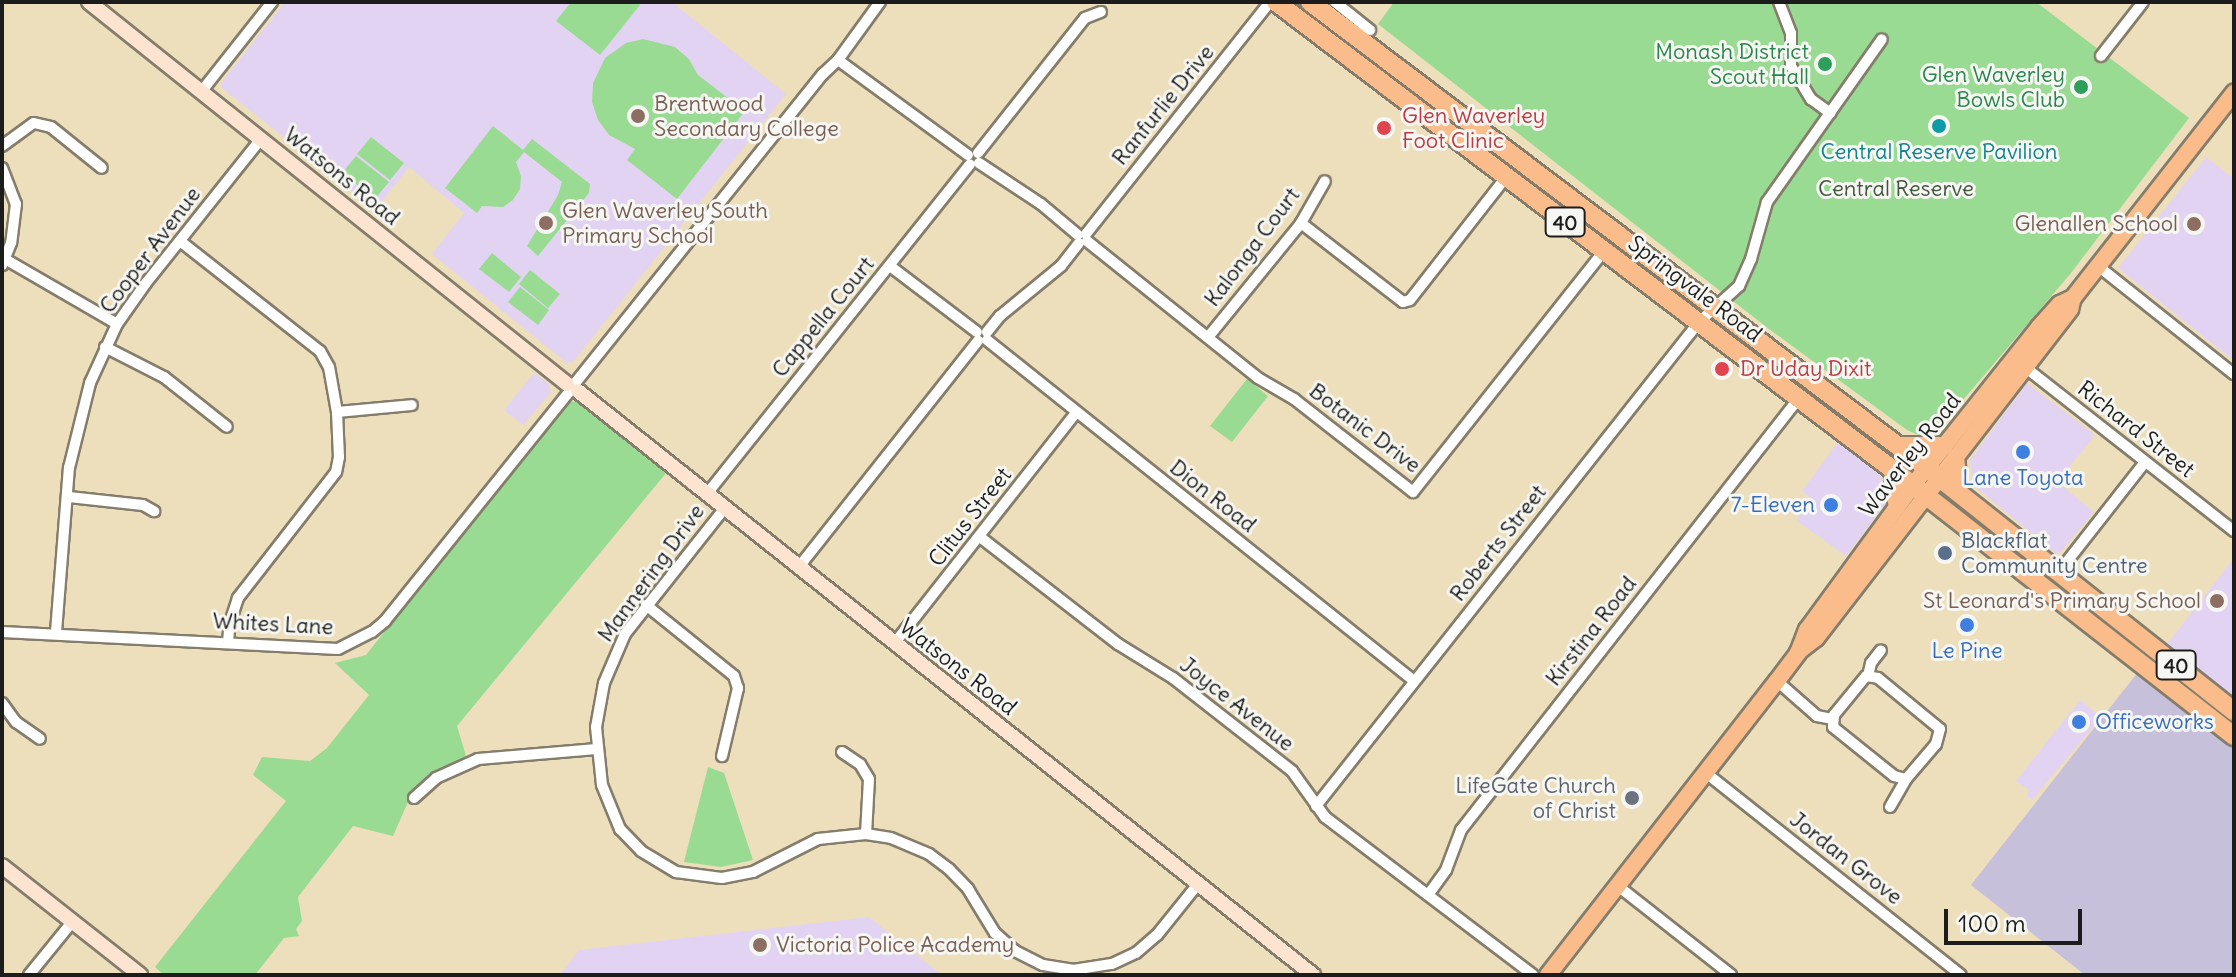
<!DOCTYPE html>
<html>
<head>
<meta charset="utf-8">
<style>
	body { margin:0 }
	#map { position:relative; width:2236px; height:977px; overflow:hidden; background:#eddebc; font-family:Delius,sans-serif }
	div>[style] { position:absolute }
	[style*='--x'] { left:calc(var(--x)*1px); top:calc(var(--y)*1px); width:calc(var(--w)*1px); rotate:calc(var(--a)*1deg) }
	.built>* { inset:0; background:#e3d3f3 }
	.industrial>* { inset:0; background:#c6c0da }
	.green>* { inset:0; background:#9adb93 }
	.roads { filter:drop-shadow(2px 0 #847d6c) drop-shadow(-2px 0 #847d6c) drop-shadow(0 2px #847d6c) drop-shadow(0 -2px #847d6c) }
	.street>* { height:10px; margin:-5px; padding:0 5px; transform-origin:5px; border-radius:5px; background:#fff }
	.secondary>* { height:14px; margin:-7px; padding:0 7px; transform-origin:7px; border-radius:7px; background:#fde4d0 }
	.primary>* { height:16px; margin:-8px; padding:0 8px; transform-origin:8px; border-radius:8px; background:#f9bc8a }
	.highway>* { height:18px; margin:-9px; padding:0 9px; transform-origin:9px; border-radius:9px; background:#f9bc8a }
	.dots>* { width:22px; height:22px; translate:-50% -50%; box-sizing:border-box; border:4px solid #f6f6f2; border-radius:50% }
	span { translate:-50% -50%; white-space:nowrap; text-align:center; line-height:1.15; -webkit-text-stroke:6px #f6f6f2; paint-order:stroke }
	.shield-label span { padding:2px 6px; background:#f6f6f2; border:2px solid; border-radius:6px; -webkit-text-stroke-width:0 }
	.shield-label { font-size:20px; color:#1c1c1c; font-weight:700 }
	.leisure-label { font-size:22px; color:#27864d }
	.right { translate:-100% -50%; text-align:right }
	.education-label { font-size:22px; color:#785e54 }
	.left { translate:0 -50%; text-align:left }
	.street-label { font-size:22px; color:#1c1c1c }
	.health-label { font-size:22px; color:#be3a42 }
	.culture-label { font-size:22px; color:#0d838f }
	.park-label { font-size:22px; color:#425540 }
	.shop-label { font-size:22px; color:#366cbe }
	.service-label { font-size:22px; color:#4e5e75 }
	.worship-label { font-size:22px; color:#5b616d }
	.frame { position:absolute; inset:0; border:4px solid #1c1c1c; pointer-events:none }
	.scale { position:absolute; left:1944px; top:909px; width:138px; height:36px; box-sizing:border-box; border:4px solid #1c1c1c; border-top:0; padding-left:10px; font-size:24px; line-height:28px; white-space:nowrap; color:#1c1c1c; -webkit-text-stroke:6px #f6f6f2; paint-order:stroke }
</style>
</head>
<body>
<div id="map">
	<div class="built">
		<div style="clip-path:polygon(285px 2px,672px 2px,786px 94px,573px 362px,567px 363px,432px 254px,464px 213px,409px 167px,375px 210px,222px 88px,221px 83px)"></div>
		<div style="clip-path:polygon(2206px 157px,2234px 179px,2234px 361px,2118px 268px)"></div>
		<div style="clip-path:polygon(534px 373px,549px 384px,551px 392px,523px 425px,504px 410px)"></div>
		<div style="clip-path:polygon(2027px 383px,2095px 435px,2057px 482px,2094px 512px,2058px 555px,1973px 485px,1970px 460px)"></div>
		<div style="clip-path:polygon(1838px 442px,1880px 472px,1886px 503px,1846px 556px,1796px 520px,1812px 499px,1802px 491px)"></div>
		<div style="clip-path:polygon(2234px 558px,2234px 697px,2167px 644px)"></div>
		<div style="clip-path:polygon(2080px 700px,2101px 717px,2032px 800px,2027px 796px,2029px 790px,2016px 781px)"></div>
		<div style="clip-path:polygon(869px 917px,942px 975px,560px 975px,579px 950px)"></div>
	</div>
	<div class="industrial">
		<div style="clip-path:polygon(2138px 672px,2234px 748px,2234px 975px,2085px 975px,1971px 885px)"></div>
	</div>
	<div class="green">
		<div style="clip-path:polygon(571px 2px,637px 2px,640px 5px,600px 55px,556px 21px)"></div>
		<div style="clip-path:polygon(1394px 2px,2036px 2px,2189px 118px,2071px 273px,1940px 427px,1923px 437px,1907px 430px,1769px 329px,1378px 24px)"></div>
		<div style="clip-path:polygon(643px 39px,675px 47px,689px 59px,698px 75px,745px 111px,677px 199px,627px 160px,635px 149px,609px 135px,598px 120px,592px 102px,593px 83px,605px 58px,626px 43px)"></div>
		<div style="clip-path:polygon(493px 126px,523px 150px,532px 139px,590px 184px,589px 193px,538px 256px,527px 246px,558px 195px,562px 182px,524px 152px,516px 162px,521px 176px,520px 189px,513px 200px,503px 207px,482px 206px,477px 213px,445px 188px)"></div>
		<div style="clip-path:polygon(371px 137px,404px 163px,390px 180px,357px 154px)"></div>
		<div style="clip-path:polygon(356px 156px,389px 182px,375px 199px,342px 173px)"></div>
		<div style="clip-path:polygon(492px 253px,521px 277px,509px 292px,479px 269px)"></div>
		<div style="clip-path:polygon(530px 270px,560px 294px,548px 308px,519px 284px)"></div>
		<div style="clip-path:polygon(520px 287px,549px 310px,538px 325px,508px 302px)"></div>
		<div style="clip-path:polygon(1247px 379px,1268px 396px,1232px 442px,1210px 426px)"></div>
		<div style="clip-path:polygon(583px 401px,667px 472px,457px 726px,466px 756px,425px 783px,408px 802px,393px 836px,353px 826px,298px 897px,302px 921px,296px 929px,299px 936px,284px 938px,255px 975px,164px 975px,155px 967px,286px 801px,253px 775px,262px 757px,310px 761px,327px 748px,369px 695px,335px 663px,366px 655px,567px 402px)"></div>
		<div style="clip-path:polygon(708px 767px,724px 773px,753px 860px,721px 867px,684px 862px)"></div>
	</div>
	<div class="roads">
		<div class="street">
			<div style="--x:1335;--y:2;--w:45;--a:38.7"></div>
			<div style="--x:1779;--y:2;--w:33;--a:69"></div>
			<div style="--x:1791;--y:33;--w:33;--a:90"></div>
			<div style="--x:1791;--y:66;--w:39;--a:59"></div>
			<div style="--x:1811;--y:99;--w:24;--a:36"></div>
			<div style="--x:2101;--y:56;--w:68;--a:-52.1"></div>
			<div style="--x:838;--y:60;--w:161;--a:36.2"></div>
			<div style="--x:201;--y:92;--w:115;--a:-51.7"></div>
			<div style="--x:2;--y:146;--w:39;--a:-36"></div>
			<div style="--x:34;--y:123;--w:17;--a:13"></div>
			<div style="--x:51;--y:127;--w:65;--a:38.8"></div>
			<div style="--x:978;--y:153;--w:172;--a:-51.6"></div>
			<div style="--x:1085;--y:18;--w:17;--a:-21"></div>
			<div style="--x:979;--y:163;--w:74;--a:33.5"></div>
			<div style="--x:1041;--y:204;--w:48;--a:40"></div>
			<div style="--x:2;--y:168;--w:39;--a:69"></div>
			<div style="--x:16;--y:204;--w:39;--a:97"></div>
			<div style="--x:11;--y:243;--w:24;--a:112"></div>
			<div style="--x:1301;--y:223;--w:129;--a:37.8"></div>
			<div style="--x:1403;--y:302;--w:7;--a:-16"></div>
			<div style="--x:1410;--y:300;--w:156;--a:-52"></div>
			<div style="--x:1086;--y:234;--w:296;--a:-51.6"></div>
			<div style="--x:180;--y:241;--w:178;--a:38.2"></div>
			<div style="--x:320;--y:351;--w:18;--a:61"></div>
			<div style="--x:329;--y:367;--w:46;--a:79.9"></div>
			<div style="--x:337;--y:412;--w:45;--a:87.5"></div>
			<div style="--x:339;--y:457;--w:15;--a:101"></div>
			<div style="--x:336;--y:472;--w:160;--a:127.9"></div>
			<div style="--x:238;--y:598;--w:25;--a:108"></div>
			<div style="--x:230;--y:622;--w:20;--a:96"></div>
			<div style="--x:1087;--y:241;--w:219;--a:38.7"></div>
			<div style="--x:1258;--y:378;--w:42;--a:30.3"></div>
			<div style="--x:1294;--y:399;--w:151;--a:38"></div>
			<div style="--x:1413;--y:492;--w:308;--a:-51.6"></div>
			<div style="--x:5;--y:259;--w:129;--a:30.1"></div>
			<div style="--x:890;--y:266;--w:109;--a:37.2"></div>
			<div style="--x:2098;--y:266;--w:174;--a:38.5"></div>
			<div style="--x:987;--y:332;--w:21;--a:-51"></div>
			<div style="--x:1000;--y:316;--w:79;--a:-39.3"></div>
			<div style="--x:1061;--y:266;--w:29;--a:-52"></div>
			<div style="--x:1209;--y:336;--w:146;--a:-50.8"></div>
			<div style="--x:1301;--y:223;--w:48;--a:-60.3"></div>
			<div style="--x:987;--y:340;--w:546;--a:38.61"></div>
			<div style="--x:105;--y:347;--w:66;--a:27"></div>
			<div style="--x:164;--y:377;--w:80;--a:38.4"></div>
			<div style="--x:2021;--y:364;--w:271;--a:38.1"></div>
			<div style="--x:576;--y:382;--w:395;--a:-51.3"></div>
			<div style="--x:823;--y:74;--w:21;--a:-43"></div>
			<div style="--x:838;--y:60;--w:72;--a:-54.1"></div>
			<div style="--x:337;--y:412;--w:75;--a:-5.3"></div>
			<div style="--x:706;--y:495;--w:423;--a:-51.4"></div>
			<div style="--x:69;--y:497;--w:74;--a:6.2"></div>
			<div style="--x:143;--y:505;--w:13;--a:29"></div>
			<div style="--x:724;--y:509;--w:159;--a:128.4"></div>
			<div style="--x:625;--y:634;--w:53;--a:113.2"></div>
			<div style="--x:604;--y:683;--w:45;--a:100.3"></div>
			<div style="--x:596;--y:727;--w:58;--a:84.1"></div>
			<div style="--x:602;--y:785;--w:48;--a:67.8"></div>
			<div style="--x:620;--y:829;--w:30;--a:46"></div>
			<div style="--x:641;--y:851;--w:41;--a:31"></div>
			<div style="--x:676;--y:872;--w:46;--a:7.4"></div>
			<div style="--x:722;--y:878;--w:32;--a:-11"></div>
			<div style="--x:753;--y:872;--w:73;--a:-26.9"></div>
			<div style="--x:818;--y:839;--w:48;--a:-5.9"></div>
			<div style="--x:866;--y:834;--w:25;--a:9"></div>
			<div style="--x:891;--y:838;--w:41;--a:22.8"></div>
			<div style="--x:929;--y:854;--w:25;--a:37"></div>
			<div style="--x:949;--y:869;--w:28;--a:46"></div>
			<div style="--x:968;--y:889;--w:52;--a:58.5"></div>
			<div style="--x:995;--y:933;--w:27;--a:42"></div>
			<div style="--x:1015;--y:951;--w:31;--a:27"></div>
			<div style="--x:1043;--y:965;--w:30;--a:9"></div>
			<div style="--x:1073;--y:970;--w:39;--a:-9"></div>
			<div style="--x:1112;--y:964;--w:26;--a:-25"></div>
			<div style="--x:1136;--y:953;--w:28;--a:-41"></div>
			<div style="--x:1157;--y:935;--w:65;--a:-51.2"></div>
			<div style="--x:980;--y:537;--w:175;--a:37.8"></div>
			<div style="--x:1118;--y:644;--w:65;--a:31.7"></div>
			<div style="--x:1173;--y:678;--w:151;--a:38"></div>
			<div style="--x:1292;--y:771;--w:57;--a:54.3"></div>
			<div style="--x:1325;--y:817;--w:261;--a:37.2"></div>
			<div style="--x:798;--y:568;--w:290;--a:-51.6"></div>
			<div style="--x:2058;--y:573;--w:141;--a:-51.9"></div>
			<div style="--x:646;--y:605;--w:113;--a:38.9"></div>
			<div style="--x:734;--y:676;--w:13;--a:72"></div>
			<div style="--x:738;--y:688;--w:70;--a:103.2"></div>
			<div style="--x:2;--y:632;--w:336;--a:2.9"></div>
			<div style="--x:338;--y:649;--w:38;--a:-27"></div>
			<div style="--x:372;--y:632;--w:17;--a:-40"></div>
			<div style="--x:385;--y:621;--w:294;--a:-51.2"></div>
			<div style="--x:56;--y:632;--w:165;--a:-85.5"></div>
			<div style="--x:69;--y:468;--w:88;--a:-76.1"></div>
			<div style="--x:90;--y:383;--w:65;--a:-65.4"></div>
			<div style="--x:117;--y:324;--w:50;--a:-54.7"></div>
			<div style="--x:146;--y:283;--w:184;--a:-51.4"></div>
			<div style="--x:894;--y:644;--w:294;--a:-51.8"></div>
			<div style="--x:1866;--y:676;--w:12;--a:9"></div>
			<div style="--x:1878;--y:678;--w:80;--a:39.4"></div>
			<div style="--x:1940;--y:729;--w:16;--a:105"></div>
			<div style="--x:1936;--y:744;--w:46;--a:130.6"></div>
			<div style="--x:1906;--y:779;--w:12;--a:-166"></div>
			<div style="--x:1894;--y:776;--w:78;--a:-141.2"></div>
			<div style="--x:1833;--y:727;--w:12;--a:-85"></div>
			<div style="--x:1834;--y:715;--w:50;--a:-50.6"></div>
			<div style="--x:1868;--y:676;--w:13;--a:-77"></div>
			<div style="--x:1871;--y:663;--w:16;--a:-52"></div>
			<div style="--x:1777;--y:681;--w:53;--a:41.2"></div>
			<div style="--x:1817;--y:716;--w:16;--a:11"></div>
			<div style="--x:2;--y:703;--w:24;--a:54"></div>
			<div style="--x:16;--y:722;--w:29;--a:35"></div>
			<div style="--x:842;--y:752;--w:22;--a:34"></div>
			<div style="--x:860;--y:764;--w:17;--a:59"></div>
			<div style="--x:869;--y:779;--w:55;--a:93.1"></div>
			<div style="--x:1706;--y:773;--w:325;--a:38.4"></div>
			<div style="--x:414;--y:798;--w:30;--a:-42"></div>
			<div style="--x:436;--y:778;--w:46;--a:-24.3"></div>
			<div style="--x:478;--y:759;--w:119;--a:-4.8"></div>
			<div style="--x:1316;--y:806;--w:617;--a:-51.64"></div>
			<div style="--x:1699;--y:322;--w:54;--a:-42"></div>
			<div style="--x:1739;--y:286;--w:30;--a:-66"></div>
			<div style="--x:1751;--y:259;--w:59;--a:-74.3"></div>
			<div style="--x:1767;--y:202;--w:199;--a:-54.8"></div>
			<div style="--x:1890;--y:807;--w:32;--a:-60"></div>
			<div style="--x:1618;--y:886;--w:144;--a:38.2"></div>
			<div style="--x:1428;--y:895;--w:31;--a:-54"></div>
			<div style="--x:1446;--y:870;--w:43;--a:-69.4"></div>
			<div style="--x:1461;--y:830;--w:549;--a:-51.96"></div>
			<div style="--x:29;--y:975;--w:68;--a:-50.9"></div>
		</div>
		<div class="secondary">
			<div style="--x:89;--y:2;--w:612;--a:38.63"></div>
			<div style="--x:578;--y:391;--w:939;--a:38.47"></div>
			<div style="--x:2;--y:866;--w:176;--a:38.3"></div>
		</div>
		<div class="primary">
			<div style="--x:1896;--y:445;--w:49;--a:0"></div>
			<div style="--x:1956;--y:456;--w:38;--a:84"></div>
			<div style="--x:1892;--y:469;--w:39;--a:83"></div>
			<div style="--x:1798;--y:652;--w:23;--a:-38"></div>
			<div style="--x:1816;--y:638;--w:416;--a:-52.3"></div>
			<div style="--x:2070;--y:309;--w:11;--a:-75"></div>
			<div style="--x:2073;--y:298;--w:261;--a:-51.9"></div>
			<div style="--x:1548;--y:975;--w:373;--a:-52.1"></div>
			<div style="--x:1777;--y:681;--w:35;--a:-53"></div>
			<div style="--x:1798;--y:653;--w:25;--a:-69"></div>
			<div style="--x:1807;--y:630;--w:180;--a:-53.8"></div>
			<div style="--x:1913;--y:485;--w:202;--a:-51.4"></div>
			<div style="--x:2039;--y:327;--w:31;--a:-48"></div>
			<div style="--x:2060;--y:304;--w:14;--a:-25"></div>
		</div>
		<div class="highway">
			<div style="--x:1276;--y:2;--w:773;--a:37.17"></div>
			<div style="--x:1892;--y:469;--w:434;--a:38"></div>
			<div style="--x:1310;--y:2;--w:773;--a:37.06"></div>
			<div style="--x:1927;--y:468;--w:392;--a:38.4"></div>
		</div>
	</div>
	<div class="dots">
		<div style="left:1825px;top:64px;background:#2e9e5b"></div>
		<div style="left:2081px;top:87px;background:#2e9e5b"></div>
		<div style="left:638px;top:116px;background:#8d6e63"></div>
		<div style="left:1939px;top:126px;background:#0f9aa8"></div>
		<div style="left:1384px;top:128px;background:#e0444e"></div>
		<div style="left:546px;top:223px;background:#8d6e63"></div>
		<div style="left:2194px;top:224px;background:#8d6e63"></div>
		<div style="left:1722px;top:369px;background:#e0444e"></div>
		<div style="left:2023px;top:452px;background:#3f7fe0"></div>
		<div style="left:1831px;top:505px;background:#3f7fe0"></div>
		<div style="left:1945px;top:553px;background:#5c6f8a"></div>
		<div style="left:2217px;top:601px;background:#8d6e63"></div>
		<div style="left:1967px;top:625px;background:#3f7fe0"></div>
		<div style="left:2079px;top:722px;background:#3f7fe0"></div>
		<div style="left:1632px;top:798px;background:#6b7280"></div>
		<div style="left:760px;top:945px;background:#8d6e63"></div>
	</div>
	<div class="shield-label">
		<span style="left:1565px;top:222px">40</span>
		<span style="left:2176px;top:665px">40</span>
	</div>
	<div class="leisure-label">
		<span class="right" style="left:1809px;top:64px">Monash District<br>Scout Hall</span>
		<span class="right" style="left:2065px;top:87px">Glen Waverley<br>Bowls Club</span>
	</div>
	<div class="education-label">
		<span class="left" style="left:654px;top:116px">Brentwood<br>Secondary College</span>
		<span class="left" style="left:562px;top:223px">Glen Waverley South<br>Primary School</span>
		<span class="right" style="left:2178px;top:224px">Glenallen School</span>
		<span class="right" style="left:2201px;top:601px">St Leonard's Primary School</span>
		<span class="left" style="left:776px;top:945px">Victoria Police Academy</span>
	</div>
	<div class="street-label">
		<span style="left:1163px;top:105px;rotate:-51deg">Ranfurlie Drive</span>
		<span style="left:342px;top:176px;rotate:39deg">Watsons Road</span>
		<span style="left:1252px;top:247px;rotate:-53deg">Kalonga Court</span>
		<span style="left:150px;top:250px;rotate:-53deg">Cooper Avenue</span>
		<span style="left:1695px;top:289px;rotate:37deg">Springvale Road</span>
		<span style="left:823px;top:317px;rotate:-51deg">Cappella Court</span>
		<span style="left:1365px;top:428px;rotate:37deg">Botanic Drive</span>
		<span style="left:2136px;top:429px;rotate:38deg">Richard Street</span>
		<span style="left:1910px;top:455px;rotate:-52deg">Waverley Road</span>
		<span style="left:1213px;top:496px;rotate:38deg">Dion Road</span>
		<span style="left:970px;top:517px;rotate:-52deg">Clitus Street</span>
		<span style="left:1498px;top:543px;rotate:-52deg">Roberts Street</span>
		<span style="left:651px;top:573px;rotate:-54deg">Mannering Drive</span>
		<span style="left:273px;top:624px;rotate:3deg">Whites Lane</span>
		<span style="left:1591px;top:631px;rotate:-52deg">Kirstina Road</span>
		<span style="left:958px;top:667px;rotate:38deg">Watsons Road</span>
		<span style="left:1237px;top:704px;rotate:38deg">Joyce Avenue</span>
		<span style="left:1846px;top:858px;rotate:38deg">Jordan Grove</span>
	</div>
	<div class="health-label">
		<span class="left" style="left:1402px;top:128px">Glen Waverley<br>Foot Clinic</span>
		<span class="left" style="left:1740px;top:369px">Dr Uday Dixit</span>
	</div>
	<div class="culture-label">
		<span style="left:1939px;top:152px">Central Reserve Pavilion</span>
	</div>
	<div class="park-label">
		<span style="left:1896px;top:189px">Central Reserve</span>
	</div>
	<div class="shop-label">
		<span style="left:2023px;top:478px">Lane Toyota</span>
		<span class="right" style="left:1815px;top:505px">7-Eleven</span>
		<span style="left:1967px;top:651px">Le Pine</span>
		<span class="left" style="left:2095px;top:722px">Officeworks</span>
	</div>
	<div class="service-label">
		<span class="left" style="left:1961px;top:553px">Blackflat<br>Community Centre</span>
	</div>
	<div class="worship-label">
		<span class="right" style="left:1616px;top:798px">LifeGate Church<br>of Christ</span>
	</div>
	<div class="frame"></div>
	<div class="scale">100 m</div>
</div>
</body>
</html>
